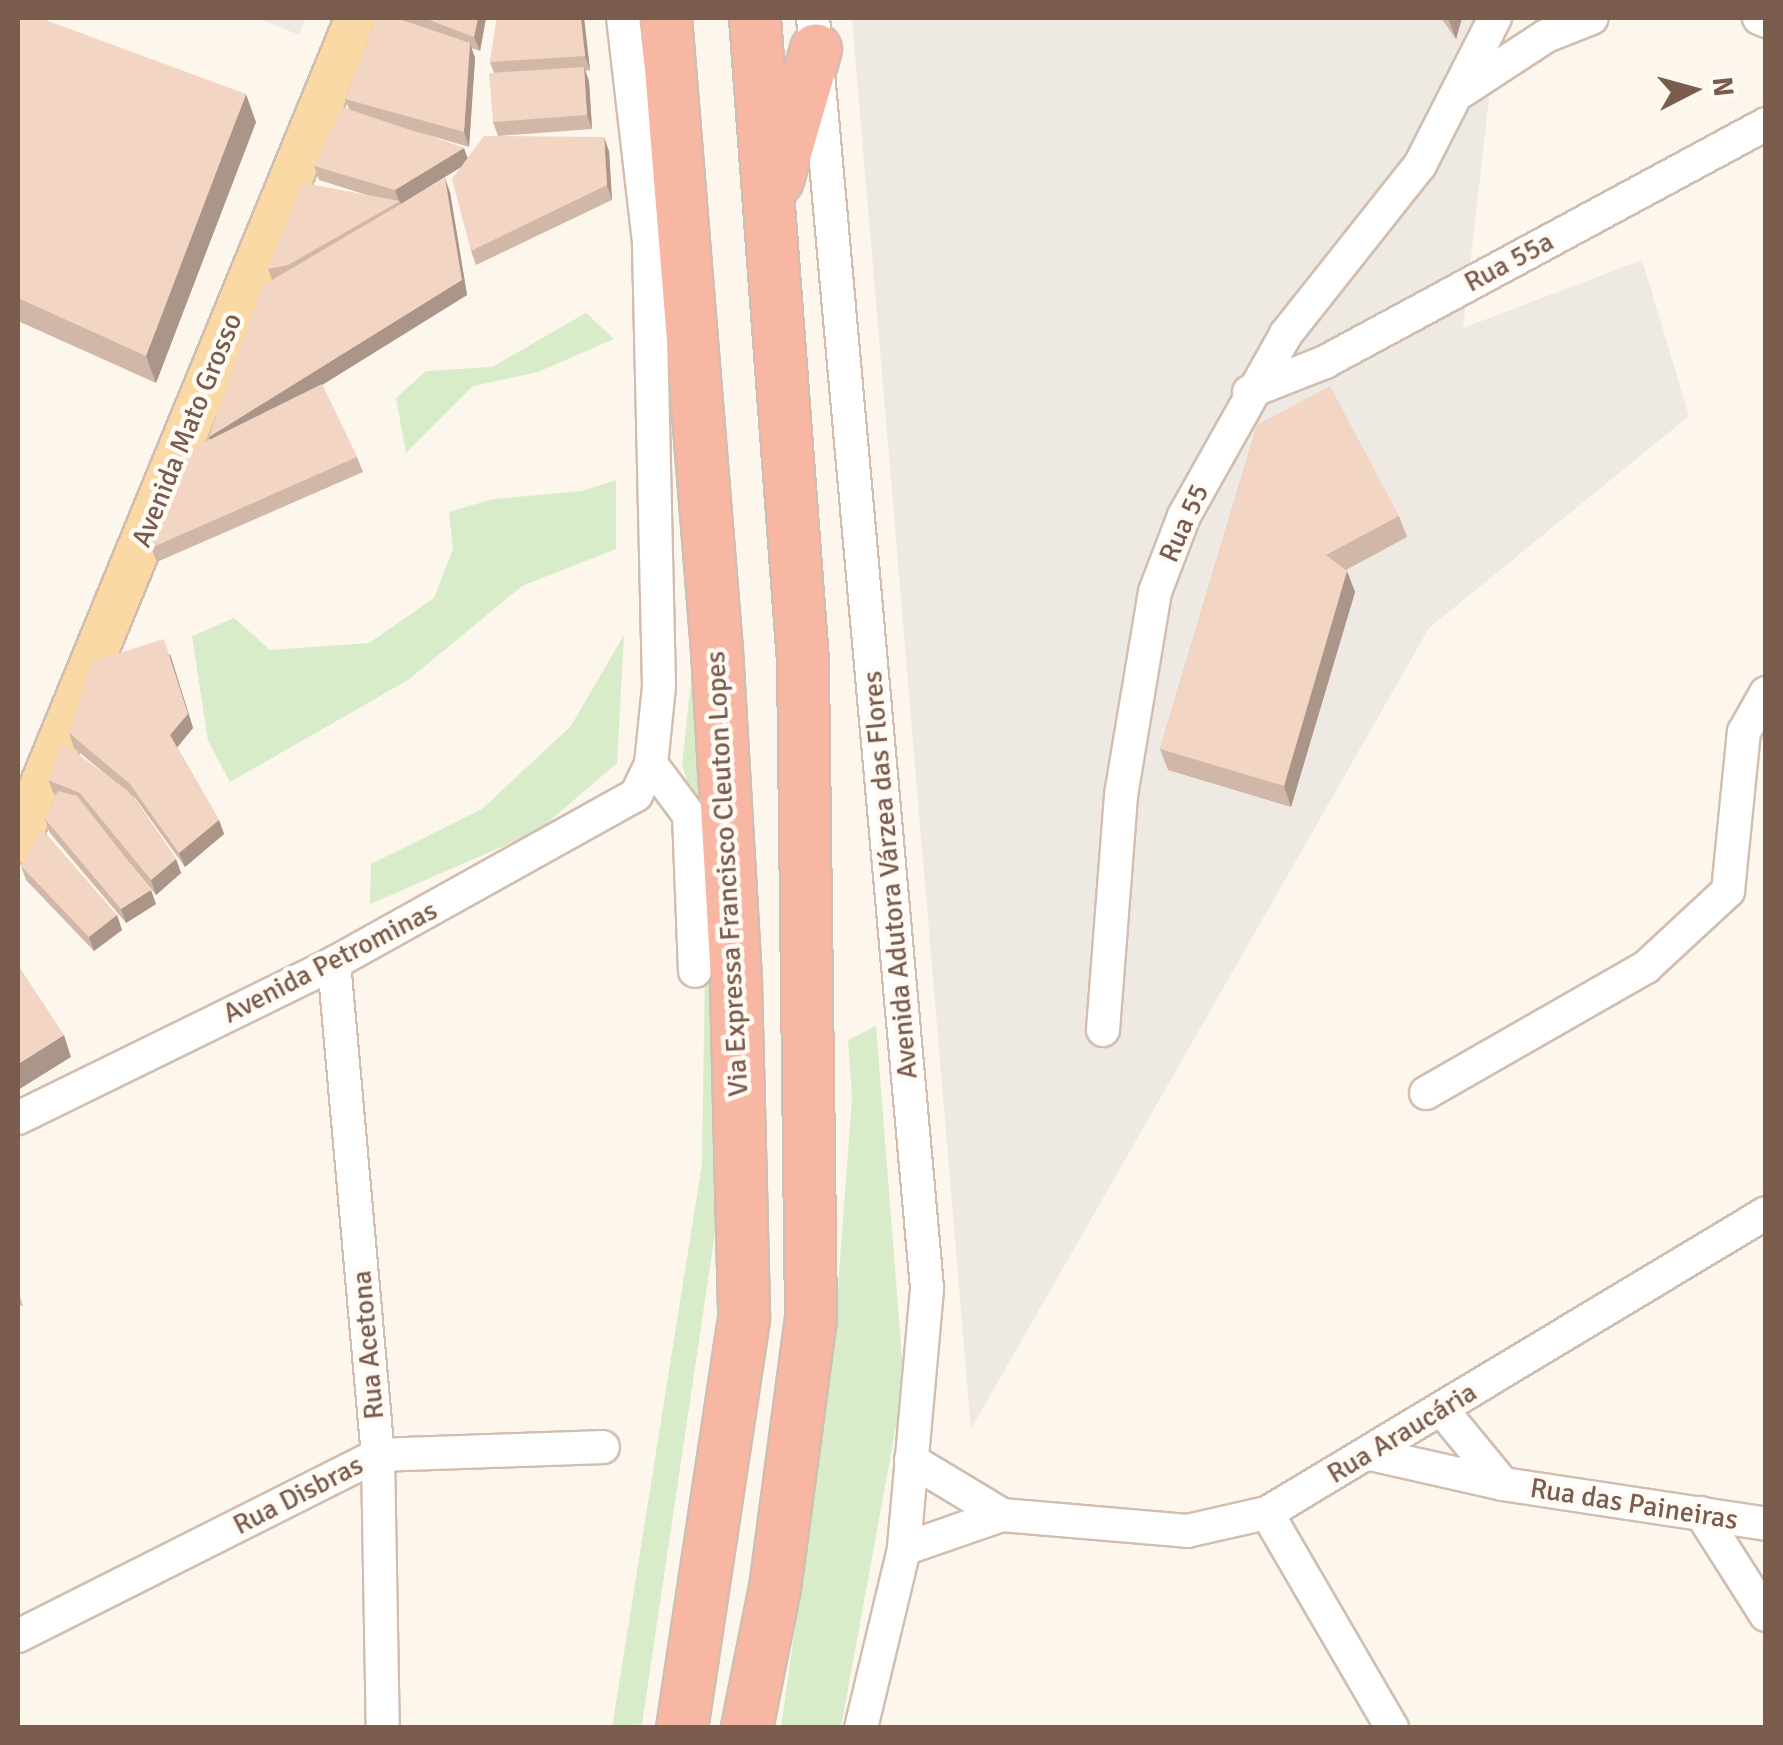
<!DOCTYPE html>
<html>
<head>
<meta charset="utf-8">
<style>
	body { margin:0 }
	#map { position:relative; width:1783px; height:1745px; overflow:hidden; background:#fdf6ec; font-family:Signika,sans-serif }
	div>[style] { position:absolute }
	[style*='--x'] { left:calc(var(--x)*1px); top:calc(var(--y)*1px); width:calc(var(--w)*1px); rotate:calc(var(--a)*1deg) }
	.industrial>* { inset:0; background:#efe9e4 }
	.green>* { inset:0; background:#d8ecc9 }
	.roads { filter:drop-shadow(2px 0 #d1beb0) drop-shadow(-2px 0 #d1beb0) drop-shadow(0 2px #d1beb0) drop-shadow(0 -2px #d1beb0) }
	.minor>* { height:32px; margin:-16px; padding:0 16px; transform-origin:16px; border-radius:16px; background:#fff }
	.major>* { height:42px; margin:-21px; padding:0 21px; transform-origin:21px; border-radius:21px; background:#fbd9a5 }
	.highway>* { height:50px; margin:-25px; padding:0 25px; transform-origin:25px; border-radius:25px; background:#f7b7a3 }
	.wall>* { inset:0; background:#d1b7a8 }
	.shaded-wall>* { inset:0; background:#aa9588 }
	.building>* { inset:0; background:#f3d5c3 }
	span { translate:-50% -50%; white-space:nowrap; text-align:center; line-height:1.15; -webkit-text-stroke:9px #fffaf3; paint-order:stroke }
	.street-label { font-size:28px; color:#7a5c4d }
	.frame { position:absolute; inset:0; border:20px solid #7a5c4d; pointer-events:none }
	.north { position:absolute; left:1643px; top:40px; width:100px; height:100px; -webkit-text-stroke:8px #fffaf3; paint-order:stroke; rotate:84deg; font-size:28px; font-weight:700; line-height:40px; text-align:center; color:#7a5c4d }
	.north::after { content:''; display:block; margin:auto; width:35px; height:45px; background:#7a5c4d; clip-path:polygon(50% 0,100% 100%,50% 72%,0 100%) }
</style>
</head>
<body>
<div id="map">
	<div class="industrial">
		<div style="clip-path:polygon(258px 18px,306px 18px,299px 35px)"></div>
		<div style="clip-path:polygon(852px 18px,1498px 18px,1463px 328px,1642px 260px,1689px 416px,1429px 628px,971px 1429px)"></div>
	</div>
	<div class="green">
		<div style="clip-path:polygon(586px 313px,614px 339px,538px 372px,473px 386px,406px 453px,396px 398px,426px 371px,492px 367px)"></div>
		<div style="clip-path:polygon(616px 480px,616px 549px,522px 586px,408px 680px,230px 782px,208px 741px,192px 636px,234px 618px,270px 650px,369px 643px,434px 598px,453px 549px,449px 512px,493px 499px,582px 491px)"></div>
		<div style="clip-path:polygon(699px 610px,726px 1159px,642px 1724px,612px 1728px,702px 1164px,706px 898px,702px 829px,682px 765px)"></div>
		<div style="clip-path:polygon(624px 635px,617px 763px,538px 831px,370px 904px,371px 864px,482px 809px,571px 726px)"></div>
		<div style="clip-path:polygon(876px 1026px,904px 1383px,841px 1727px,781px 1728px,833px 1355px,852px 1098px,848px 1040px)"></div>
	</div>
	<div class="roads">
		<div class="minor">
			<div style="--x:813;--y:18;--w:1276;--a:84.87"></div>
			<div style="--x:927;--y:1289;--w:261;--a:95.1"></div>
			<div style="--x:904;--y:1549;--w:184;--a:103.5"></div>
			<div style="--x:1759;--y:18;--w:8;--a:23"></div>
			<div style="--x:1462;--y:91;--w:100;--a:-33.2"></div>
			<div style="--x:1546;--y:36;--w:49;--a:-21.4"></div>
			<div style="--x:1249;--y:392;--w:82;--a:-21.5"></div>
			<div style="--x:1325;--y:362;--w:501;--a:-28.35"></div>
			<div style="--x:651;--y:764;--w:64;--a:53.3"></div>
			<div style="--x:689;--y:815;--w:156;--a:87.8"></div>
			<div style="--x:334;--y:963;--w:494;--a:84.9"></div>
			<div style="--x:378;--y:1455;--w:273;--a:89"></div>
			<div style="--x:1103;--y:1030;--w:236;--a:-85.6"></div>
			<div style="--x:1121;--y:795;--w:206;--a:-80.5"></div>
			<div style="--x:1155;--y:592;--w:81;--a:-69.1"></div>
			<div style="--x:1184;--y:516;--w:209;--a:-60.7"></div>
			<div style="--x:1286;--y:334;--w:216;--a:-51.6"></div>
			<div style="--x:1420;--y:165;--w:165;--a:-63"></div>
			<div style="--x:1426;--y:1093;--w:254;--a:-29.8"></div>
			<div style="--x:1646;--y:967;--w:112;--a:-42.8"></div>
			<div style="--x:1728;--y:891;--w:160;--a:-84.3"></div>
			<div style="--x:1744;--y:732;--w:45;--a:-60.6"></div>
			<div style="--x:18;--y:1118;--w:352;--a:-26.1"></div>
			<div style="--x:334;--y:963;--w:346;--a:-29.1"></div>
			<div style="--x:636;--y:795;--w:34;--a:-64"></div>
			<div style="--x:651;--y:764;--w:78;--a:-84.1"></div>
			<div style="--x:659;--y:686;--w:444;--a:-91.3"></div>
			<div style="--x:649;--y:242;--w:226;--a:-96.6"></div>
			<div style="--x:1442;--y:1410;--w:96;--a:50.5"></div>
			<div style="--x:1370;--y:1454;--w:136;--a:12.7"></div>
			<div style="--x:1503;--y:1484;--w:266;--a:8.6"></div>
			<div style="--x:911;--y:1460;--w:106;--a:31.1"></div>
			<div style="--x:1267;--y:1513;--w:249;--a:59.8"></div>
			<div style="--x:1701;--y:1513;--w:121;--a:57.5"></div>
			<div style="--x:904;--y:1549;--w:104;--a:-19.1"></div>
			<div style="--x:1002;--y:1515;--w:186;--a:4.9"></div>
			<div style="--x:1187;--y:1531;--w:82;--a:-12.7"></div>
			<div style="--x:1267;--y:1513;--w:582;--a:-31.01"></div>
			<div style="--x:18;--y:1636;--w:403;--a:-26.7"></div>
			<div style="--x:378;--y:1455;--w:225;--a:-2"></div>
		</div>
		<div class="major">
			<div style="--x:18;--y:842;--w:891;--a:-67.64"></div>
		</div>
		<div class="highway">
			<div style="--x:666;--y:18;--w:634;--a:85.39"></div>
			<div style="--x:717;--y:650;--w:334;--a:86.7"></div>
			<div style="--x:736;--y:983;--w:336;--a:88.6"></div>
			<div style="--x:744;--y:1319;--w:414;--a:98.6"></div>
			<div style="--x:778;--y:180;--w:136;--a:-73.8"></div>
			<div style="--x:747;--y:1728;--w:143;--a:-78.7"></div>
			<div style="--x:775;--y:1588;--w:272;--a:-82.4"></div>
			<div style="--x:811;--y:1318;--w:657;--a:-90.7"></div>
			<div style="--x:803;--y:661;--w:645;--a:-94.27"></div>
		</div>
	</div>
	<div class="wall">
		<div style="clip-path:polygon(18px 18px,256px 122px,156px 383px,18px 321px)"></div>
		<div style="clip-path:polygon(376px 18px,486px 18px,480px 51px,471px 48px,475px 58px,469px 147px,414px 131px,464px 148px,467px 158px,498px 136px,493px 122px,494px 73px,490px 62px,497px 18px,584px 18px,590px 70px,585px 71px,589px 81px,592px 129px,498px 136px,609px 151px,612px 200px,476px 265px,471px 251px,460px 168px,411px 198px,450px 192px,467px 295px,322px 385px,357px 457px,363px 472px,157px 562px,151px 548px,210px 440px,209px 437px,272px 280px,268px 269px,367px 195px,319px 180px,314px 166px,349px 109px,345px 99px)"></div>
		<div style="clip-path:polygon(1441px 18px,1462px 18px,1456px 39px)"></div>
		<div style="clip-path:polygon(1257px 425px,1399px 516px,1407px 537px,1346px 570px,1355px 592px,1291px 807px,1168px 770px,1160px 749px)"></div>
		<div style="clip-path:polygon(170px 654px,193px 728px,177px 747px,219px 820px,224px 834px,185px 867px,135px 798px,131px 794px,176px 859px,181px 873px,156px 895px,129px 862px,156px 904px,126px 923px,50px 833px,45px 819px,56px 795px,54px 794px,48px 780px,114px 781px,74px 748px,69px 733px)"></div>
		<div style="clip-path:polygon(21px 866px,117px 915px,122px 930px,94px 951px,26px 880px)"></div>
		<div style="clip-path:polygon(18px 1291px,23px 1306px,18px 1305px)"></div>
	</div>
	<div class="shaded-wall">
		<div style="clip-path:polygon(478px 18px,486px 18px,480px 51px,474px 37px)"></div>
		<div style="clip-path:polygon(581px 18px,584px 18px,590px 70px,585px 56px)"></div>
		<div style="clip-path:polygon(1448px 18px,1462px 18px,1456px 39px)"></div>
		<div style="clip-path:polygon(470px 43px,475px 58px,469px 147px,464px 132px)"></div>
		<div style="clip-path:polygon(584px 67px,589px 81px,592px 129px,587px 115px)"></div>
		<div style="clip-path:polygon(246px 94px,256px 122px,156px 383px,146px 356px)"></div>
		<div style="clip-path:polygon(604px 137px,609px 151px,612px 200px,607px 185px)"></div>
		<div style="clip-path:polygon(464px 148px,469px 162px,401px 204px,400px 201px,399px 202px,395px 190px)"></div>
		<div style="clip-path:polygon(445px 178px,450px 192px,467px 295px,214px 452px,209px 437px)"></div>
		<div style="clip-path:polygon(1347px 571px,1355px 592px,1291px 807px,1284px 786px)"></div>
		<div style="clip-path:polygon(170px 654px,193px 728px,176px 749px,170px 735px)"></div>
		<div style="clip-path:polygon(219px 820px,224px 834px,185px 867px,179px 853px)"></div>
		<div style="clip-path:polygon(176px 859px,181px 873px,156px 895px,151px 880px)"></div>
		<div style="clip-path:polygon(151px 890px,156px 904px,126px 923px,121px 909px)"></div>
		<div style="clip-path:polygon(117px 915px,122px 930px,94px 951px,89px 937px)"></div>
		<div style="clip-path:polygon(64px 1035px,71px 1057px,18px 1090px,18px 1064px)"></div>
	</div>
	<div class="building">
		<div style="clip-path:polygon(18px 18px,40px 18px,246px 94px,146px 356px,18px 298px)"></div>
		<div style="clip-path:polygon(376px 18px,396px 18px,470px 43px,464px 132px,345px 99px)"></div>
		<div style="clip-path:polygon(424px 18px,478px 18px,474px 37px)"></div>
		<div style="clip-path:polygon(497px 18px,581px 18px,585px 56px,490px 62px)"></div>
		<div style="clip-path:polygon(584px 67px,587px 115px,493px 122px,489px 73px)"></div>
		<div style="clip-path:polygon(342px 107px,464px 148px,395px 190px,314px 166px)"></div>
		<div style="clip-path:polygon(484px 136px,604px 137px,607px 185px,471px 251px,452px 179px)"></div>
		<div style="clip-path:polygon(445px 178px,462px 280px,209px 437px,262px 286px)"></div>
		<div style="clip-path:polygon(303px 183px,400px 201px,288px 265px,268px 269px)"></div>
		<div style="clip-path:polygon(322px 384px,357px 457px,151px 548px,183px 453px)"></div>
		<div style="clip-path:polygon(1330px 386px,1399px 516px,1326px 555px,1347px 571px,1284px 786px,1160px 749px,1257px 425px)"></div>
		<div style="clip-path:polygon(164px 639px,188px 714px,170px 735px,219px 820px,179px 853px,130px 784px,69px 733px,91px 662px)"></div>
		<div style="clip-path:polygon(63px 743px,128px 791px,176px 859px,151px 880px,80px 793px,48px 780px)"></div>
		<div style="clip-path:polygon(58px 791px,77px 796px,151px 890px,121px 909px,45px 819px)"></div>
		<div style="clip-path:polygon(41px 828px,117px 915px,89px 937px,21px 866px)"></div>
		<div style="clip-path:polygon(18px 965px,64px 1035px,18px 1064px)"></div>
	</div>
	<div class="street-label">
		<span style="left:1509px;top:262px;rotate:-28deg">Rua 55a</span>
		<span style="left:187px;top:430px;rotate:-68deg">Avenida Mato Grosso</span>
		<span style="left:1184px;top:523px;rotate:-66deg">Rua 55</span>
		<span style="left:727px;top:874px;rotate:-93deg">Via Expressa Francisco Cleuton Lopes</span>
		<span style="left:890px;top:875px;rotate:-95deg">Avenida Adutora Várzea das Flores</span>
		<span style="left:330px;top:962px;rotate:-27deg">Avenida Petrominas</span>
		<span style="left:368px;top:1345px;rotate:-95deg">Rua Acetona</span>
		<span style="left:1402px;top:1433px;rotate:-31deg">Rua Araucária</span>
		<span style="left:298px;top:1495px;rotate:-27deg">Rua Disbras</span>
		<span style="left:1634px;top:1504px;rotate:9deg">Rua das Paineiras</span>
	</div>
	<div class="frame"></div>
	<div class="north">N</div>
</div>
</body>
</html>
